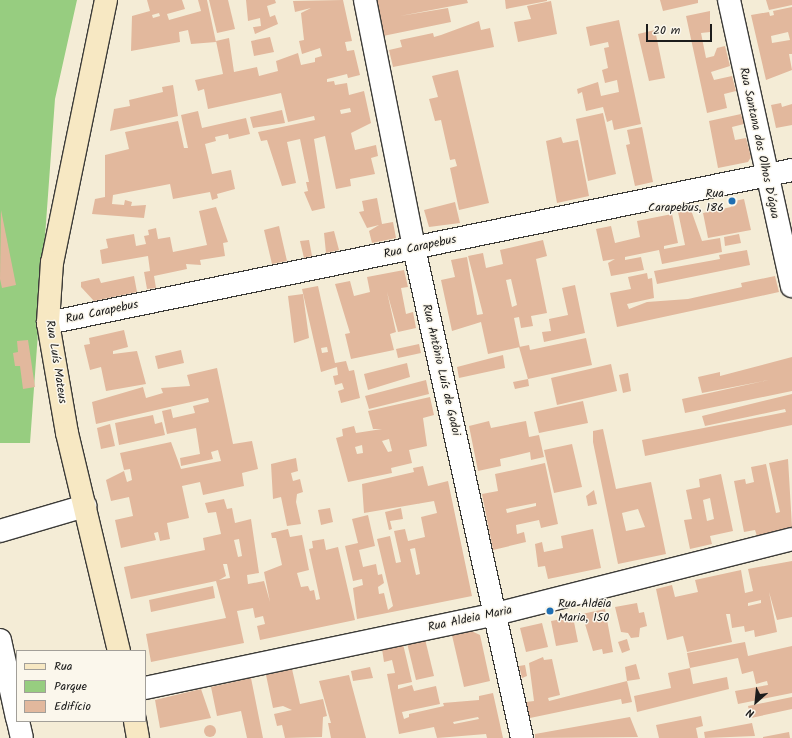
<!DOCTYPE html>
<html>
<head>
<meta charset="utf-8">
<style>
	body { margin:0 }
	#map { position:relative; width:792px; height:738px; overflow:hidden; background:#f4ecd6; font-family:Kalam,sans-serif }
	div>[style] { position:absolute }
	[style*='--x'] { left:calc(var(--x)*1px); top:calc(var(--y)*1px); width:calc(var(--w)*1px); rotate:calc(var(--a)*1deg) }
	.green>* { inset:0; background:#97cd80 }
	.building>* { inset:0; background:#e2b89d }
	.round { border-radius:50% }
	.roads { filter:drop-shadow(1px 0 #3c3b38) drop-shadow(-1px 0 #3c3b38) drop-shadow(0 1px #3c3b38) drop-shadow(0 -1px #3c3b38) }
	.minor>* { height:22px; margin:-11px; padding:0 11px; transform-origin:11px; border-radius:11px; background:#fff }
	.secondary>* { height:22px; margin:-11px; padding:0 11px; transform-origin:11px; border-radius:11px; background:#f7e8c3 }
	.dots>* { width:11px; height:11px; translate:-50% -50%; box-sizing:border-box; border:2px solid #fbf7ec; border-radius:50% }
	span { translate:-50% -50%; white-space:nowrap; text-align:center; line-height:1.15; -webkit-text-stroke:3px #fbf7ec; paint-order:stroke }
	.street-label { font-size:12px; color:#1c1c1c }
	.poi-label { font-size:12px; color:#1c1c1c }
	.right { translate:-100% -50%; text-align:right }
	.left { translate:0 -50%; text-align:left }
	.legend { position:absolute; left:16px; top:650px; width:130px; height:72px; box-sizing:border-box; background:#fbf7ec; border:1px solid #a29f99; margin:0; padding:5px 7px; list-style:none; font-size:12px; color:#1c1c1c }
	.legend li { display:flex; align-items:center; gap:8px; height:20px }
	.legend b { width:20px; border:1px solid #a29f99 }
	.north { position:absolute; left:736px; top:682px; width:40px; height:40px; -webkit-text-stroke:3px #fbf7ec; paint-order:stroke; rotate:207deg; font-size:11px; font-weight:700; line-height:16px; text-align:center; color:#1c1c1c }
	.north::after { content:''; display:block; margin:auto; width:14px; height:18px; background:#1c1c1c; clip-path:polygon(50% 0,100% 100%,50% 72%,0 100%) }
	.scale { position:absolute; left:646px; top:24px; width:66px; height:18px; box-sizing:border-box; border:2px solid #1c1c1c; border-top:0; padding-left:5px; font-size:12px; line-height:14px; white-space:nowrap; color:#1c1c1c; -webkit-text-stroke:3px #fbf7ec; paint-order:stroke }
</style>
</head>
<body>
<div id="map">
	<div class="green">
		<div style="clip-path:polygon(0 0,77px 0,55px 99px,30px 443px,0 443px)"></div>
	</div>
	<div class="building">
		<div style="clip-path:polygon(evenodd,147px 0,182px 0,185px 9px,167px 14px,169px 20px,201px 11px,198px 0,207px 0,216px 42px,191px 44px,188px 30px,179px 32px,180px 42px,131px 51px,132px 16px,150px 11px,147px 0,159px 13px,160px 16px,153px 18px,152px 15px,159px 13px)"></div>
		<div style="clip-path:polygon(209px 0,228px 0,235px 29px,217px 33px)"></div>
		<div style="clip-path:polygon(246px 0,275px 0,276px 3px,267px 6px,270px 17px,275px 15px,278px 24px,255px 34px,253px 27px,261px 26px,260px 18px,248px 21px)"></div>
		<div style="clip-path:polygon(evenodd,343px 0,352px 41px,345px 42px,347px 51px,354px 50px,360px 75px,348px 78px,347px 74px,327px 79px,327px 82px,334px 81px,335px 85px,347px 83px,349px 95px,364px 91px,371px 123px,351px 133px,355px 150px,376px 145px,378px 156px,371px 158px,375px 174px,350px 179px,351px 186px,336px 189px,325px 136px,314px 139px,325px 208px,312px 211px,304px 192px,308px 191px,306px 182px,309px 182px,300px 139px,287px 142px,296px 183px,282px 186px,267px 140px,261px 141px,258px 132px,315px 120px,314px 116px,288px 122px,281px 93px,208px 109px,204px 89px,198px 91px,195px 80px,223px 74px,216px 41px,229px 38px,234px 72px,257px 67px,259px 76px,278px 71px,276px 61px,298px 53px,301px 65px,315px 62px,315px 58px,322px 56px,320px 48px,302px 54px,299px 41px,304px 40px,301px 13px,311px 8px,295px 12px,293px 1px,343px 0,350px 108px,351px 112px,341px 114px,340px 110px,350px 108px)"></div>
		<div style="clip-path:polygon(375px 0,467px 0,468px 3px,400px 16px,448px 8px,451px 22px,383px 36px)"></div>
		<div style="clip-path:polygon(505px 0,547px 0,547px 1px,506px 9px)"></div>
		<div style="clip-path:polygon(660px 0,698px 0,698px 3px,663px 11px)"></div>
		<div style="clip-path:polygon(766px 0,792px 0,792px 5px,769px 10px)"></div>
		<div style="clip-path:polygon(551px 1px,557px 34px,518px 42px,514px 22px,531px 19px,527px 6px)"></div>
		<div style="clip-path:polygon(evenodd,792px 7px,792px 54px,789px 54px,792px 70px,766px 80px,751px 15px,769px 12px,770px 16px,774px 15px,773px 11px,792px 7px,788px 32px,790px 40px,772px 43px,771px 36px,788px 32px)"></div>
		<div style="clip-path:polygon(710px 11px,710px 32px,701px 33px,706px 58px,714px 56px,717px 48px,725px 46px,730px 66px,711px 72px,714px 80px,732px 76px,736px 91px,724px 94px,727px 108px,707px 113px,686px 16px)"></div>
		<div style="clip-path:polygon(619px 20px,641px 124px,614px 130px,612px 120px,607px 122px,603px 107px,586px 111px,582px 92px,578px 94px,577px 89px,598px 82px,601px 96px,619px 92px,617px 80px,605px 83px,602px 70px,608px 68px,604px 48px,609px 47px,608px 42px,590px 46px,586px 27px)"></div>
		<div style="clip-path:polygon(479px 21px,481px 30px,490px 28px,494px 47px,393px 67px,389px 50px,402px 47px,400px 40px,433px 33px,434px 37px,441px 35px)"></div>
		<div style="clip-path:polygon(655px 30px,665px 78px,649px 81px,638px 34px)"></div>
		<div style="clip-path:polygon(270px 37px,274px 52px,254px 56px,251px 41px)"></div>
		<div style="clip-path:polygon(458px 70px,489px 203px,459px 210px,450px 168px,457px 166px,455px 159px,450px 160px,441px 120px,435px 121px,429px 99px,438px 97px,432px 76px)"></div>
		<div style="clip-path:polygon(173px 85px,178px 116px,110px 131px,114px 109px,130px 106px,129px 100px,163px 92px,162px 87px)"></div>
		<div style="clip-path:polygon(781px 103px,782px 107px,792px 104px,792px 125px,776px 128px,771px 105px)"></div>
		<div style="clip-path:polygon(282px 110px,285px 123px,253px 128px,250px 117px)"></div>
		<div style="clip-path:polygon(198px 111px,202px 128px,246px 118px,250px 134px,229px 139px,228px 134px,215px 137px,216px 141px,205px 144px,212px 174px,231px 170px,235px 189px,217px 194px,218px 198px,212px 200px,210px 192px,173px 199px,170px 184px,113px 195px,112px 204px,124px 205px,125px 200px,132px 202px,131px 206px,146px 205px,144px 218px,92px 214px,95px 199px,105px 197px,105px 155px,129px 149px,125px 132px,178px 121px,184px 148px,188px 148px,181px 115px)"></div>
		<div style="clip-path:polygon(603px 113px,616px 174px,588px 181px,576px 119px)"></div>
		<div style="clip-path:polygon(741px 114px,744px 124px,732px 127px,735px 140px,746px 138px,751px 157px,748px 162px,718px 168px,709px 121px)"></div>
		<div style="clip-path:polygon(642px 127px,653px 182px,635px 186px,626px 145px,630px 144px,627px 130px)"></div>
		<div style="clip-path:polygon(561px 137px,563px 143px,578px 140px,589px 196px,557px 203px,546px 141px)"></div>
		<div style="clip-path:polygon(377px 198px,382px 224px,393px 222px,396px 238px,372px 243px,369px 231px,379px 225px,367px 228px,359px 212px,364px 211px,362px 201px)"></div>
		<div style="clip-path:polygon(744px 199px,751px 230px,708px 238px,703px 213px,731px 207px,730px 202px)"></div>
		<div style="clip-path:polygon(455px 202px,460px 223px,429px 227px,424px 210px)"></div>
		<div style="clip-path:polygon(216px 207px,228px 242px,223px 243px,225px 256px,200px 260px,201px 265px,186px 264px,187px 269px,154px 276px,156px 288px,147px 289px,144px 272px,150px 271px,148px 256px,102px 264px,100px 250px,108px 248px,106px 239px,134px 234px,136px 246px,146px 244px,144px 236px,149px 235px,148px 230px,156px 228px,158px 239px,170px 237px,173px 252px,207px 245px,199px 211px)"></div>
		<div style="clip-path:polygon(1px 210px,16px 285px,2px 288px,0 279px)"></div>
		<div style="clip-path:polygon(691px 210px,702px 241px,720px 238px,722px 252px,662px 264px,659px 250px,625px 257px,625px 260px,641px 257px,644px 270px,611px 276px,608px 263px,615px 259px,603px 261px,596px 229px,611px 226px,615px 243px,640px 237px,637px 221px,672px 214px,678px 243px,664px 246px,664px 249px,685px 245px,678px 212px)"></div>
		<div style="clip-path:polygon(279px 226px,287px 261px,272px 264px,264px 230px)"></div>
		<div style="clip-path:polygon(334px 231px,339px 250px,326px 253px,324px 233px)"></div>
		<div style="clip-path:polygon(739px 234px,741px 243px,725px 246px,724px 237px)"></div>
		<div style="clip-path:polygon(309px 240px,312px 256px,304px 258px,300px 241px)"></div>
		<div style="clip-path:polygon(evenodd,543px 240px,547px 256px,536px 259px,547px 313px,531px 316px,533px 326px,521px 328px,519px 317px,514px 318px,520px 347px,488px 354px,481px 322px,452px 331px,441px 280px,455px 277px,451px 260px,467px 257px,477px 315px,483px 314px,468px 256px,483px 253px,486px 268px,503px 264px,500px 250px,543px 240px,511px 279px,517px 305px,512px 307px,506px 280px,511px 279px)"></div>
		<div style="clip-path:polygon(747px 250px,750px 265px,657px 284px,654px 271px,720px 259px,719px 255px)"></div>
		<div style="clip-path:polygon(404px 270px,408px 287px,401px 288px,406px 314px,413px 312px,416px 328px,398px 332px,387px 292px,396px 332px,390px 334px,394px 350px,351px 359px,345px 334px,350px 333px,335px 284px,350px 281px,354px 296px,370px 292px,367px 277px)"></div>
		<div style="clip-path:polygon(647px 273px,648px 279px,652px 278px,654px 298px,627px 304px,629px 309px,647px 302px,688px 299px,742px 287px,741px 283px,775px 276px,779px 292px,617px 327px,610px 293px,631px 289px,628px 277px)"></div>
		<div style="clip-path:polygon(134px 276px,137px 292px,94px 301px,81px 287px,81px 282px,99px 278px,101px 283px)"></div>
		<div style="clip-path:polygon(575px 285px,585px 333px,544px 342px,542px 332px,551px 331px,549px 319px,568px 315px,562px 288px)"></div>
		<div style="clip-path:polygon(evenodd,318px 286px,335px 363px,346px 361px,349px 371px,354px 370px,360px 398px,341px 403px,338px 391px,344px 389px,342px 383px,335px 385px,333px 376px,338px 375px,337px 367px,321px 372px,302px 289px,318px 286px,327px 347px,328px 352px,322px 353px,321px 348px,327px 347px)"></div>
		<div style="clip-path:polygon(303px 294px,309px 338px,294px 343px,288px 296px)"></div>
		<div style="clip-path:polygon(124px 330px,128px 347px,113px 351px,113px 354px,137px 351px,146px 384px,106px 391px,101px 367px,90px 370px,84px 345px,90px 344px,89px 338px)"></div>
		<div style="clip-path:polygon(586px 338px,592px 365px,528px 379px,519px 347px,529px 345px,530px 350px)"></div>
		<div style="clip-path:polygon(28px 340px,35px 387px,23px 389px,20px 366px,15px 366px,13px 353px,18px 352px,17px 341px)"></div>
		<div style="clip-path:polygon(419px 344px,421px 353px,398px 358px,396px 349px)"></div>
		<div style="clip-path:polygon(181px 350px,184px 363px,158px 369px,155px 356px)"></div>
		<div style="clip-path:polygon(503px 355px,505px 368px,459px 378px,457px 367px)"></div>
		<div style="clip-path:polygon(792px 357px,792px 391px,685px 413px,682px 399px,769px 380px,702px 393px,698px 377px,720px 372px,720px 376px)"></div>
		<div style="clip-path:polygon(407px 363px,410px 377px,368px 390px,364px 374px)"></div>
		<div style="clip-path:polygon(611px 364px,617px 391px,557px 405px,551px 378px)"></div>
		<div style="clip-path:polygon(217px 368px,233px 444px,252px 441px,258px 469px,242px 473px,244px 486px,203px 495px,200px 482px,182px 486px,189px 518px,167px 523px,170px 539px,160px 541px,158px 532px,154px 533px,156px 540px,121px 548px,115px 520px,133px 516px,129px 497px,111px 501px,106px 480px,124px 471px,127px 482px,132px 480px,130px 469px,124px 470px,120px 453px,171px 442px,181px 469px,221px 461px,218px 450px,211px 452px,213px 459px,181px 466px,180px 458px,200px 454px,196px 428px,167px 434px,162px 411px,171px 409px,173px 418px,195px 413px,193px 406px,209px 402px,208px 398px,96px 424px,92px 402px,143px 387px,146px 398px,163px 393px,161px 388px,190px 386px,187px 375px)"></div>
		<div style="clip-path:polygon(628px 373px,631px 391px,623px 393px,619px 375px)"></div>
		<div style="clip-path:polygon(528px 379px,529px 386px,515px 389px,513px 382px)"></div>
		<div style="clip-path:polygon(426px 380px,429px 394px,369px 409px,365px 396px)"></div>
		<div style="clip-path:polygon(792px 394px,792px 425px,645px 456px,642px 440px,786px 412px,785px 409px,705px 426px,702px 416px)"></div>
		<div style="clip-path:polygon(evenodd,430px 397px,434px 415px,423px 418px,427px 446px,409px 450px,412px 463px,391px 468px,392px 473px,348px 482px,336px 438px,343px 436px,342px 429px,354px 426px,356px 433px,382px 429px,373px 429px,368px 411px,430px 397px,389px 439px,392px 451px,388px 452px,382px 441px,389px 439px,430px 397px,362px 445px,363px 453px,357px 454px,355px 447px,362px 445px)"></div>
		<div style="clip-path:polygon(583px 401px,588px 423px,539px 433px,534px 412px)"></div>
		<div style="clip-path:polygon(153px 415px,155px 424px,162px 422px,165px 435px,119px 445px,115px 423px)"></div>
		<div style="clip-path:polygon(489px 421px,491px 428px,526px 421px,529px 437px,539px 435px,544px 457px,531px 460px,530px 452px,500px 459px,501px 466px,478px 471px,469px 426px)"></div>
		<div style="clip-path:polygon(110px 424px,115px 446px,101px 449px,97px 428px)"></div>
		<div style="clip-path:polygon(evenodd,603px 429px,616px 489px,651px 482px,666px 554px,618px 564px,593px 442px,593px 431px,603px 429px,638px 509px,645px 527px,626px 531px,622px 513px,638px 509px)"></div>
		<div style="clip-path:polygon(572px 444px,582px 487px,554px 493px,544px 450px)"></div>
		<div style="clip-path:polygon(296px 458px,298px 471px,291px 473px,293px 481px,300px 479px,303px 492px,297px 494px,296px 502px,301px 524px,287px 526px,281px 497px,273px 499px,271px 464px)"></div>
		<div style="clip-path:polygon(788px 459px,792px 527px,757px 536px,755px 530px,744px 532px,734px 481px,745px 479px,746px 484px,754px 482px,751px 467px,766px 464px,776px 513px,780px 512px,769px 463px)"></div>
		<div style="clip-path:polygon(evenodd,545px 463px,558px 524px,541px 528px,539px 520px,516px 525px,517px 534px,524px 532px,526px 542px,493px 550px,482px 494px,498px 491px,495px 474px,545px 463px,536px 503px,536px 506px,507px 513px,506px 509px,536px 503px)"></div>
		<div style="clip-path:polygon(evenodd,423px 466px,428px 486px,448px 481px,472px 596px,357px 619px,353px 588px,363px 585px,362px 579px,353px 581px,345px 546px,358px 543px,352px 519px,368px 515px,375px 546px,359px 550px,363px 567px,376px 564px,378px 575px,382px 574px,384px 583px,378px 587px,379px 594px,384px 593px,388px 610px,393px 606px,377px 539px,390px 536px,396px 563px,401px 562px,394px 531px,405px 529px,408px 541px,425px 537px,421px 517px,437px 513px,434px 501px,364px 513px,362px 484px,414px 472px,413px 468px,423px 466px,415px 548px,420px 574px,416px 575px,410px 549px,415px 548px)"></div>
		<div style="clip-path:polygon(evenodd,721px 474px,733px 531px,710px 536px,712px 544px,690px 549px,684px 520px,692px 519px,686px 490px,700px 487px,699px 479px,721px 474px,710px 498px,714px 519px,707px 521px,703px 500px,710px 498px)"></div>
		<div style="clip-path:polygon(594px 490px,597px 504px,588px 506px,586px 496px)"></div>
		<div style="clip-path:polygon(evenodd,224px 499px,227px 509px,232px 508px,235px 523px,251px 519px,259px 573px,247px 575px,248px 584px,264px 581px,270px 602px,264px 572px,282px 565px,276px 538px,272px 538px,271px 533px,288px 529px,290px 537px,302px 535px,309px 570px,297px 573px,301px 587px,308px 586px,310px 591px,314px 590px,316px 600px,320px 599px,309px 549px,313px 548px,312px 541px,324px 539px,326px 550px,338px 547px,355px 620px,260px 640px,257px 626px,265px 624px,263px 616px,255px 618px,253px 608px,237px 611px,244px 643px,151px 662px,146px 634px,226px 618px,216px 581px,131px 599px,124px 567px,205px 550px,203px 538px,221px 534px,216px 512px,208px 513px,205px 503px,224px 499px,239px 539px,242px 556px,238px 557px,234px 540px,239px 539px,224px 499px,223px 564px,227px 564px,230px 578px,219px 580px,226px 576px,223px 564px)"></div>
		<div style="clip-path:polygon(330px 508px,333px 522px,321px 525px,318px 510px)"></div>
		<div style="clip-path:polygon(401px 508px,403px 519px,390px 521px,392px 529px,389px 530px,385px 512px)"></div>
		<div style="clip-path:polygon(593px 529px,601px 568px,548px 579px,545px 566px,538px 567px,535px 544px,542px 542px,544px 552px,563px 548px,561px 536px)"></div>
		<div style="clip-path:polygon(evenodd,792px 561px,792px 617px,777px 620px,769px 592px,777px 632px,755px 637px,754px 630px,745px 632px,744px 626px,732px 628px,730px 614px,726px 614px,732px 642px,687px 652px,683px 636px,667px 640px,656px 589px,672px 585px,675px 597px,698px 592px,695px 580px,741px 570px,745px 593px,753px 591px,748px 569px,792px 561px,761px 600px,761px 603px,748px 606px,748px 603px,761px 600px)"></div>
		<div style="clip-path:polygon(213px 586px,215px 598px,151px 612px,149px 600px)"></div>
		<div style="clip-path:polygon(637px 603px,639px 613px,644px 612px,647px 626px,640px 628px,639px 637px,631px 638px,628px 633px,621px 632px,615px 607px)"></div>
		<div style="clip-path:polygon(605px 609px,613px 652px,603px 654px,602px 649px,593px 651px,582px 614px)"></div>
		<div style="clip-path:polygon(573px 617px,578px 642px,556px 646px,551px 621px)"></div>
		<div style="clip-path:polygon(542px 623px,548px 647px,526px 652px,520px 628px)"></div>
		<div style="clip-path:polygon(465px 628px,480px 635px,490px 681px,464px 687px,451px 631px)"></div>
		<div style="clip-path:polygon(425px 639px,434px 676px,416px 680px,407px 643px)"></div>
		<div style="clip-path:polygon(627px 639px,630px 650px,622px 653px,618px 642px)"></div>
		<div style="clip-path:polygon(745px 642px,748px 656px,792px 646px,792px 693px,738px 704px,735px 691px,768px 685px,767px 681px,756px 684px,753px 671px,742px 674px,738px 658px,690px 668px,693px 684px,727px 677px,729px 689px,637px 712px,634px 696px,671px 688px,668px 673px,690px 668px,687px 653px)"></div>
		<div style="clip-path:polygon(evenodd,403px 644px,412px 682px,398px 685px,398px 689px,412px 685px,414px 691px,436px 686px,440px 704px,402px 712px,404px 719px,409px 717px,409px 714px,444px 706px,443px 703px,479px 700px,479px 696px,493px 693px,503px 738px,487px 738px,486px 734px,437px 738px,434px 727px,399px 734px,387px 674px,395px 673px,392px 660px,384px 662px,382px 649px,403px 644px,478px 717px,479px 719px,454px 724px,453px 722px,478px 717px)"></div>
		<div style="clip-path:polygon(543px 657px,544px 660px,552px 659px,560px 695px,548px 698px,549px 701px,627px 681px,632px 702px,622px 704px,621px 699px,530px 718px,526px 702px,534px 701px,529px 663px)"></div>
		<div style="clip-path:polygon(636px 664px,640px 679px,627px 681px,625px 667px)"></div>
		<div style="clip-path:polygon(525px 665px,527px 676px,522px 678px,519px 666px)"></div>
		<div style="clip-path:polygon(370px 667px,373px 678px,353px 681px,351px 671px)"></div>
		<div style="clip-path:polygon(292px 669px,300px 704px,323px 699px,327px 716px,323px 717px,322px 737px,285px 738px,282px 725px,277px 726px,274px 714px,292px 710px,283px 706px,273px 708px,266px 675px)"></div>
		<div style="clip-path:polygon(349px 675px,366px 738px,331px 738px,328px 723px,331px 723px,319px 681px)"></div>
		<div style="clip-path:polygon(251px 678px,263px 738px,247px 738px,241px 711px,217px 716px,211px 687px)"></div>
		<div style="clip-path:polygon(201px 689px,211px 718px,160px 728px,155px 700px)"></div>
		<div style="clip-path:polygon(792px 697px,792px 709px,751px 718px,748px 706px)"></div>
		<div style="clip-path:polygon(701px 716px,703px 726px,696px 728px,698px 738px,659px 738px,656px 725px)"></div>
		<div style="clip-path:polygon(630px 717px,638px 737px,535px 738px,535px 734px)"></div>
		<div style="clip-path:polygon(752px 723px,755px 736px,705px 738px,704px 732px)"></div>
		<div class="round" style="left:204px;top:725px;width:12px;height:12px"></div>
		<div style="clip-path:polygon(789px 732px,790px 738px,763px 738px,763px 737px)"></div>
	</div>
	<div class="roads">
		<div class="minor">
			<div style="--x:365;--y:0;--w:253;--a:78.8"></div>
			<div style="--x:414;--y:248;--w:502;--a:77.57"></div>
			<div style="--x:729;--y:0;--w:293;--a:77.6"></div>
			<div style="--x:48;--y:323;--w:760;--a:-11.62"></div>
			<div style="--x:0;--y:531;--w:89;--a:-16.4"></div>
			<div style="--x:0;--y:640;--w:80;--a:77.7"></div>
			<div style="--x:145;--y:688;--w:359;--a:-11.9"></div>
			<div style="--x:496;--y:614;--w:305;--a:-14.2"></div>
			<div style="--x:18;--y:721;--w:17;--a:77"></div>
		</div>
		<div class="secondary">
			<div style="--x:106;--y:0;--w:268;--a:101.6"></div>
			<div style="--x:52;--y:262;--w:61;--a:93.8"></div>
			<div style="--x:48;--y:323;--w:112;--a:80.2"></div>
			<div style="--x:67;--y:433;--w:224;--a:76.6"></div>
			<div style="--x:135;--y:721;--w:17;--a:80"></div>
		</div>
	</div>
	<div class="dots">
		<div style="left:732px;top:201px;background:#1f6fb2"></div>
		<div style="left:550px;top:611px;background:#1f6fb2"></div>
	</div>
	<div class="street-label">
		<span style="left:759px;top:143px;rotate:78deg">Rua Santana dos Olhos D'água</span>
		<span style="left:420px;top:247px;rotate:-12deg">Rua Carapebus</span>
		<span style="left:102px;top:312px;rotate:-12deg">Rua Carapebus</span>
		<span style="left:56px;top:362px;rotate:81deg">Rua Luís Mateus</span>
		<span style="left:441px;top:370px;rotate:77deg">Rua Antônio Luís de Godoi</span>
		<span style="left:470px;top:619px;rotate:-12deg">Rua Aldeia Maria</span>
	</div>
	<div class="poi-label">
		<span class="right" style="left:724px;top:201px">Rua<br>Carapebus, 186</span>
		<span class="left" style="left:558px;top:611px">Rua Aldeia<br>Maria, 150</span>
	</div>
	<ul class="legend">
	<li><b style="height:5px;background:#f7e8c3"></b>Rua</li>
	<li><b style="height:11px;background:#97cd80"></b>Parque</li>
	<li><b style="height:11px;background:#e2b89d"></b>Edifício</li>
	</ul>
	<div class="north">N</div>
	<div class="scale">20 m</div>
</div>
</body>
</html>
